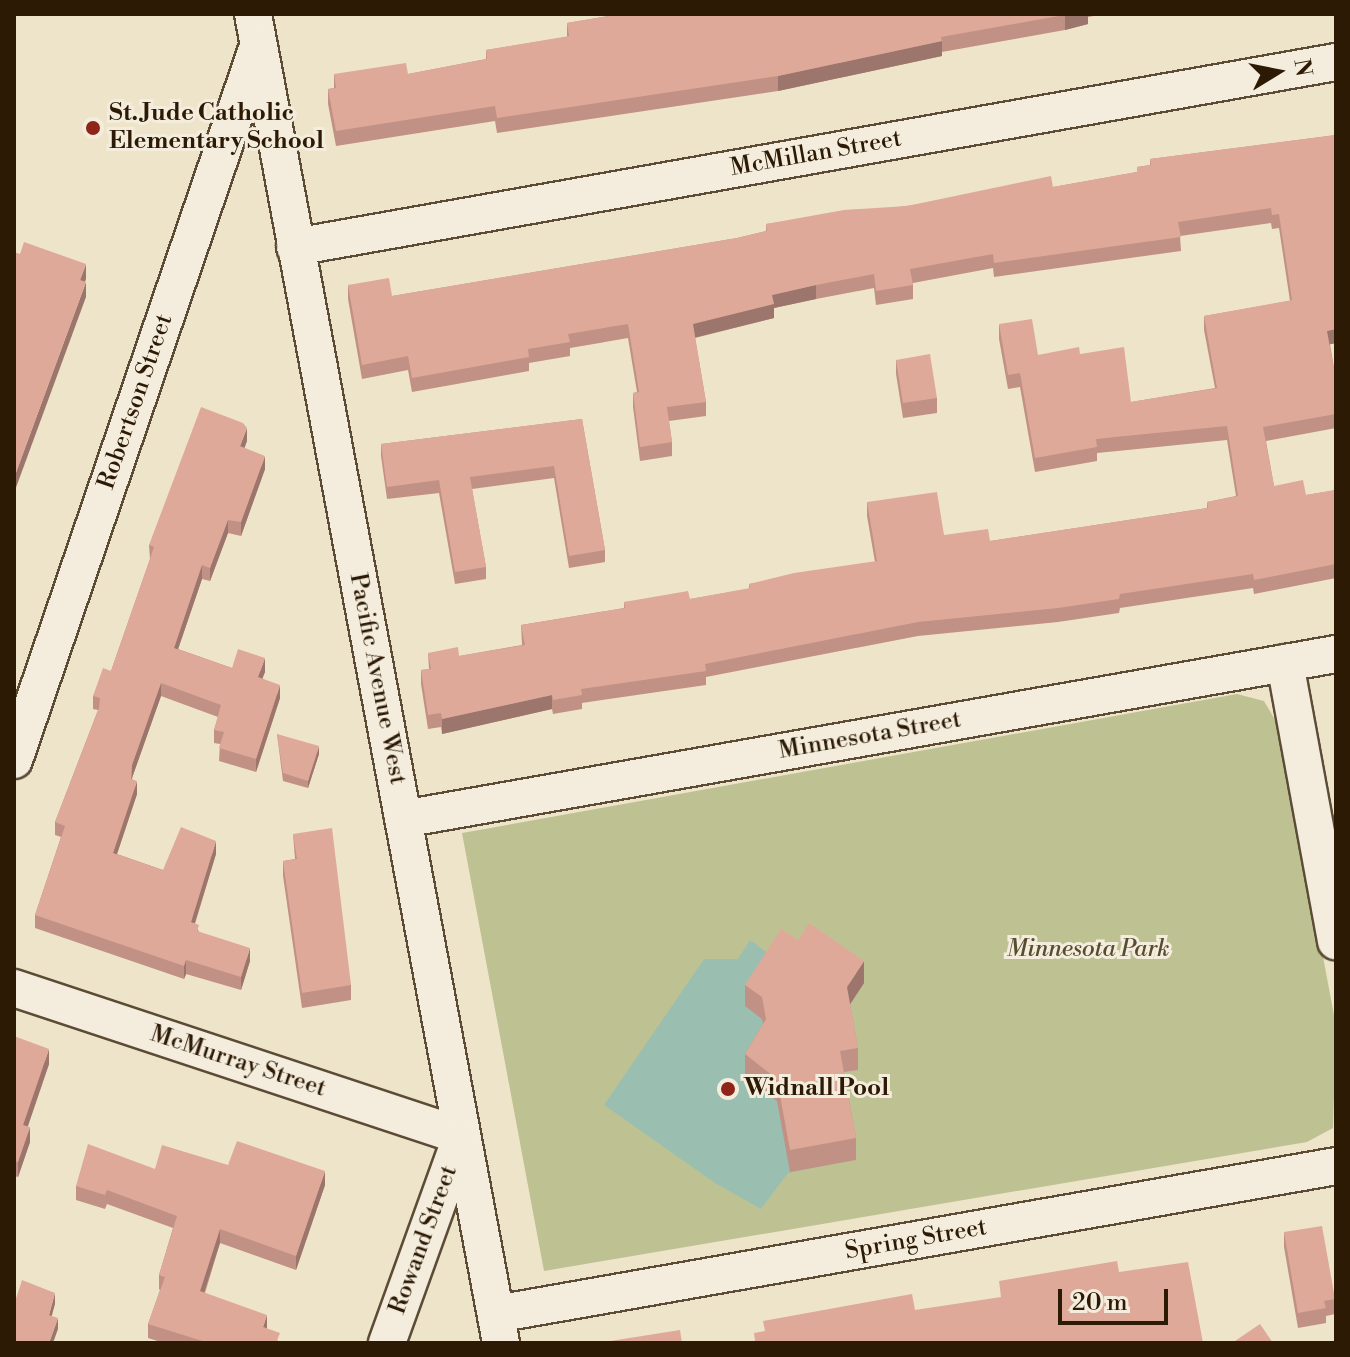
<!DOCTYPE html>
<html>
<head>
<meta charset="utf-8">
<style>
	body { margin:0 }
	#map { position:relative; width:1350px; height:1357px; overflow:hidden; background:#eee4ca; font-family:"Libre Bodoni",serif }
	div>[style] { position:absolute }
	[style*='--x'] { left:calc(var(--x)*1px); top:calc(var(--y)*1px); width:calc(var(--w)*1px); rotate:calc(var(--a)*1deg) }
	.green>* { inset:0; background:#bec293 }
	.water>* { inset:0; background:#9abfb1 }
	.roads { filter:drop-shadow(2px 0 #5c4c36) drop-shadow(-2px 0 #5c4c36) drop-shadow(0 2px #5c4c36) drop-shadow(0 -2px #5c4c36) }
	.minor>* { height:36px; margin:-18px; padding:0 18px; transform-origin:18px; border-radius:18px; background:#f4eddd }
	.wall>* { inset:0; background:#c09184 }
	.shaded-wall>* { inset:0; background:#9c766c }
	.building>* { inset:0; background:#dfa99a }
	.dots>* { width:22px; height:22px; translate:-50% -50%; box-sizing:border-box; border:4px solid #f4eddd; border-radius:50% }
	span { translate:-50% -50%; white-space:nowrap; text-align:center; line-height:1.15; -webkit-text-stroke:6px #f4eddd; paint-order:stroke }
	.poi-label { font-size:24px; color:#2c1a05; font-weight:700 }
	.left { translate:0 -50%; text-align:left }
	.street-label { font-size:24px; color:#2c1a05 }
	.park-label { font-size:24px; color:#584c30; font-style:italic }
	.frame { position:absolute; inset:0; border:16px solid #2c1a05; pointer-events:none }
	.north { position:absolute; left:1238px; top:32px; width:80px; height:80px; -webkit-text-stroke:6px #f4eddd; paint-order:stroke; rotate:80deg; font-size:22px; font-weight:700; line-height:32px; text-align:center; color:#2c1a05 }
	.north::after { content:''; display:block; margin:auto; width:28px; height:36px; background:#2c1a05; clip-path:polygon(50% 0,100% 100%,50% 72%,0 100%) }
	.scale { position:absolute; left:1058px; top:1289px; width:110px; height:36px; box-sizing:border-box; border:4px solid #2c1a05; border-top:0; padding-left:10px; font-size:24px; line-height:28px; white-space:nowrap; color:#2c1a05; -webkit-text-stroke:6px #f4eddd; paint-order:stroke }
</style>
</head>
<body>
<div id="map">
	<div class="green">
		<div style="clip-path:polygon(1237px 694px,1264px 701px,1280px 728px,1336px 1026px,1333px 1128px,1307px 1142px,544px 1271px,462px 833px)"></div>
	</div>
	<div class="water">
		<div style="clip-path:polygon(750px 940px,844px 1008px,838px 1072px,852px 1160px,788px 1173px,761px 1209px,715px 1183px,604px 1105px,704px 959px,738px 959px)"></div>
	</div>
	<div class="roads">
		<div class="minor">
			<div style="--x:253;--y:14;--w:1352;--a:79.43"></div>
			<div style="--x:295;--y:247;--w:1057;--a:-10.08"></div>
			<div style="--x:1285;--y:663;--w:283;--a:79.6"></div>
			<div style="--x:14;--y:760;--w:755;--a:-71.13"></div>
			<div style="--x:403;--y:819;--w:947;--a:-10.03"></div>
			<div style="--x:14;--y:988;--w:471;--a:18.3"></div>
			<div style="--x:496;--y:1314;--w:853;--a:-9.99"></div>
			<div style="--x:387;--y:1343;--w:218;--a:-70.2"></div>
		</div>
	</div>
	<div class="wall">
		<div style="clip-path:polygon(620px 14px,1105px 14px,1088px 17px,1088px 24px,1065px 30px,942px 52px,942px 56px,778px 91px,497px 133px,495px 121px,336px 146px,328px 104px,328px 89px,334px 88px,334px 74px,408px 74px,486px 59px,486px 50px,567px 37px,567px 23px)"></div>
		<div style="clip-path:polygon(1336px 135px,1336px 343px,1330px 344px,1336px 380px,1336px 428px,1266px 441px,1274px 486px,1306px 495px,1336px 490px,1336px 578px,1254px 594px,1253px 588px,1120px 608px,1119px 613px,1058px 622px,918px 636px,706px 677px,706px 685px,582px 703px,582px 709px,553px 714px,552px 709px,442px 734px,441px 727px,428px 729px,421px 684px,421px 670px,429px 669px,428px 653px,459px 656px,522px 645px,521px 625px,624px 608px,624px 602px,690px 599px,749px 589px,749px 584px,875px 562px,867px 516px,867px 502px,944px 535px,990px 541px,1207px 508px,1207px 502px,1236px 496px,1227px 440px,1097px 453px,1097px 461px,1035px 472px,1020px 387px,1008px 389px,999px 339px,999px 324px,1038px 355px,1080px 354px,1131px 402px,1215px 388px,1204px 330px,1204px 316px,1290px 301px,1279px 228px,1272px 229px,1271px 223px,1180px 236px,1181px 251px,994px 277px,993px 268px,913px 283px,913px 299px,876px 305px,874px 288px,816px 299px,774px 308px,774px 318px,695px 338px,706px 402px,706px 416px,669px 421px,672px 442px,672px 456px,640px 461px,633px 407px,633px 393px,637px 392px,628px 338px,570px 348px,570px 356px,529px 363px,529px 371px,412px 392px,408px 370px,362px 379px,348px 299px,348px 285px,392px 296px,737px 238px,766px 231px,766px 224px,1053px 187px,1137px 172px,1137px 167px,1150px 165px,1150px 159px)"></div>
		<div style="clip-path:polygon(896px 360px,937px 398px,937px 413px,903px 418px,896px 374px)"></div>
		<div style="clip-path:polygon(582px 419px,605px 550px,605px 562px,569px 568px,554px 478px,472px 489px,486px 567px,486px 579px,455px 584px,439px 493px,387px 499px,381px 456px,381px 444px)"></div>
		<div style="clip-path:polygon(247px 441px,244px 448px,265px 469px,241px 536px,228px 533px,210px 581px,202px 579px,178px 649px,232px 668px,265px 672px,262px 678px,280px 698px,256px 772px,219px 761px,220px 744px,214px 743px,214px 730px,218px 717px,161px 696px,132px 778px,137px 794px,117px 854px,163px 870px,216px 854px,195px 924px,199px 932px,250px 961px,241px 990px,186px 974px,184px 979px,35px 928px,35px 915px,61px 837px,55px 835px,55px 822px,98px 710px,93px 709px,93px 696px,111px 671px,150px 559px,149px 545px)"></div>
		<div style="clip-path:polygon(277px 734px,319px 754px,308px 788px,283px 781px)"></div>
		<div style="clip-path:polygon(293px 834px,351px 985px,351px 1000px,302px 1008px,283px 876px,283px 861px,295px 859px)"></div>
		<div style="clip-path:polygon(864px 983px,850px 1004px,858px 1048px,858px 1070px,844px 1072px,856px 1138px,856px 1160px,790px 1172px,777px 1101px,745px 1076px,745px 1054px,763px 1024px,762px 1019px,745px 1006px,745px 985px)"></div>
		<div style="clip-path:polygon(14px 1036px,49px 1064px,28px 1126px,30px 1142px,18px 1177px,14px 1176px)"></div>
		<div style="clip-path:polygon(228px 1165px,325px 1185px,296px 1270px,220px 1243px,205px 1293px,267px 1329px,280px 1343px,164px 1343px,148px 1338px,148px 1324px,160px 1290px,159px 1289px,159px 1275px,173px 1228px,107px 1204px,105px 1209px,76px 1200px,76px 1186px,155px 1169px)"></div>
		<div style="clip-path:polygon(1284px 1232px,1335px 1299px,1335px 1314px,1326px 1316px,1326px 1323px,1298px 1328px,1284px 1247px)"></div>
	</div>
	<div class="shaded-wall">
		<div style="clip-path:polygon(1070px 14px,1088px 14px,1088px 24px,1065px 30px,1065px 15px)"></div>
		<div style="clip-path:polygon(942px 41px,942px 56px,778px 91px,778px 76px)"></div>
		<div style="clip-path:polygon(86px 264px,86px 279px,80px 295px,80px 280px)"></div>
		<div style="clip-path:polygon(86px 282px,86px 297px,14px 493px,14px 478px)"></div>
		<div style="clip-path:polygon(816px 285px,816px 299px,774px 308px,774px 318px,693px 338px,693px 324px,772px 295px)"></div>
		<div style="clip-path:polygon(1336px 329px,1336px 343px,1327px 345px,1327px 331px)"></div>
		<div style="clip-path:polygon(247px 428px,247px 441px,240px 460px,240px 446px)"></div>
		<div style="clip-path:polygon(265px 456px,265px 469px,241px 536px,241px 522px)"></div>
		<div style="clip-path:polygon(228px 520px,228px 533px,210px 581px,210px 568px)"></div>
		<div style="clip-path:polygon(202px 565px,202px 579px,174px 661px,174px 648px)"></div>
		<div style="clip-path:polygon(265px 658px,265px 672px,258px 690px,258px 677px)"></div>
		<div style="clip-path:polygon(161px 683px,161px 696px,132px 778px,131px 792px,132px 765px)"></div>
		<div style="clip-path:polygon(280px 685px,280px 698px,256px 772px,256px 759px)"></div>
		<div style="clip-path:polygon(552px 695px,552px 709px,442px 734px,442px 719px)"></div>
		<div style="clip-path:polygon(319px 746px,319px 754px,308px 788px,308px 781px)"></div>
		<div style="clip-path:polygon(137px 781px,137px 794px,113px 866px,113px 853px)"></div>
		<div style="clip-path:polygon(216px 841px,216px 854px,191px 935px,191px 922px)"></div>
		<div style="clip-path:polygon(250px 948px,250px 961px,241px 990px,241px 977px)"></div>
		<div style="clip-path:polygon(186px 960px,186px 974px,184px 979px,184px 966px)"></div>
		<div style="clip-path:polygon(864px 961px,864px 983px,847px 1009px,847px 987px)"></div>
		<div style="clip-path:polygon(49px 1049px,49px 1064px,23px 1140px,23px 1125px)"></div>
		<div style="clip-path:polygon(30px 1127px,30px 1142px,18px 1177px,18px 1162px)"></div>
		<div style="clip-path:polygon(325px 1171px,325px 1185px,296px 1270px,296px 1256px)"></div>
		<div style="clip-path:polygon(220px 1229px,220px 1243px,200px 1305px,200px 1291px)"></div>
		<div style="clip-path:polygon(55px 1293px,55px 1304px,49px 1326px,49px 1315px)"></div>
		<div style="clip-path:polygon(267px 1315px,267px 1329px,263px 1327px)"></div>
		<div style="clip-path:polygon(58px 1318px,58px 1329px,53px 1343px,49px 1343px)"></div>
	</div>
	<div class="building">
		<div style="clip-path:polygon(620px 14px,1070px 14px,941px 37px,942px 41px,778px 76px,497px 118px,495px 106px,336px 131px,328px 89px,336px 88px,334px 74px,406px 63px,408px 74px,487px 59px,486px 50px,569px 36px,567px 23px)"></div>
		<div style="clip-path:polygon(1336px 135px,1336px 329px,1327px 331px,1336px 380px,1336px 414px,1263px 427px,1274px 486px,1303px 480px,1306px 495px,1336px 490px,1336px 564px,1254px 580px,1253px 574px,1120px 594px,1119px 599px,1058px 608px,918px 622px,705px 664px,706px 671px,581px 689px,582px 695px,553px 700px,552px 695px,442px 719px,441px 713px,428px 715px,421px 670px,431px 669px,428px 653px,458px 647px,459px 656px,525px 645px,521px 625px,625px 608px,624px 602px,688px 591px,690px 599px,750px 588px,749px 584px,794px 573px,877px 561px,867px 502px,937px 492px,944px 535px,988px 529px,990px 541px,1208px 508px,1207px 502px,1238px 496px,1227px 426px,1096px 439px,1097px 447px,1035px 458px,1020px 373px,1008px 375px,999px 324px,1032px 319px,1038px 355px,1079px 347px,1080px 354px,1124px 347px,1131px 402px,1217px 388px,1204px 316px,1292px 300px,1279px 214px,1272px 215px,1271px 208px,1178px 222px,1181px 237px,994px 263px,993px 254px,910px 269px,913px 285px,876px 291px,874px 274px,816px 285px,772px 295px,774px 304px,693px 324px,706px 402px,667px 407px,672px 442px,640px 447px,633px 393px,639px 392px,628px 324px,568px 334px,570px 342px,528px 349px,529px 357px,412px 378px,408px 356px,362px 365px,348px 285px,389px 278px,392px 296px,737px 238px,767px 231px,766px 224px,844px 210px,907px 206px,1051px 176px,1053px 187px,1137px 172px,1137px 167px,1151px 165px,1150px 159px)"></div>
		<div style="clip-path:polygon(24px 242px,86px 264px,80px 280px,86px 282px,14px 478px,14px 252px,20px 254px)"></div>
		<div style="clip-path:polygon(930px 354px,937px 398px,903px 403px,896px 360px)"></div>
		<div style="clip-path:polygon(201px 407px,243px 423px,247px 428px,240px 446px,265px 456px,241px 522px,228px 520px,210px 568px,202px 565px,174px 648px,232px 668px,238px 649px,265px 658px,258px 677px,280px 685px,256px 759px,219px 748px,224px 732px,214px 730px,221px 705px,161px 683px,132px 765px,131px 779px,137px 781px,113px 853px,163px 870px,181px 827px,216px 841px,191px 922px,199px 925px,197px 931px,250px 948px,241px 977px,186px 960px,184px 966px,35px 915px,65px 826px,55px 822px,99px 708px,100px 698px,93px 696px,103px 668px,111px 671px,154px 547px,149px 545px)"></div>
		<div style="clip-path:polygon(582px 419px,605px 550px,569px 556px,554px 466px,470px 477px,486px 567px,455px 572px,439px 480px,387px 487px,381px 444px)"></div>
		<div style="clip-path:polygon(277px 734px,319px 746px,308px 781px,283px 773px)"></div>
		<div style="clip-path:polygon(332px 828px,351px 985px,302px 993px,283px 861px,297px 859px,293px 834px)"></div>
		<div style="clip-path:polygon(809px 923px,864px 961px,847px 987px,858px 1048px,840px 1051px,856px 1138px,790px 1150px,777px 1079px,745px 1054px,766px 1019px,762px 997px,745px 985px,781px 929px,798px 940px)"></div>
		<div style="clip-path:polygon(14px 1036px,49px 1049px,23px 1125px,30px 1127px,18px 1162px,14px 1161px)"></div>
		<div style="clip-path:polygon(237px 1141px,325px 1171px,296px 1256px,220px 1229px,200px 1291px,267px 1315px,263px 1327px,280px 1333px,276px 1343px,209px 1343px,148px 1324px,165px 1277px,159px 1275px,177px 1216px,107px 1190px,105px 1195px,76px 1186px,88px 1144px,155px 1169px,162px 1145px,228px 1165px)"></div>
		<div style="clip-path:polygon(1322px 1226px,1335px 1299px,1324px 1301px,1326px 1308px,1298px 1313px,1284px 1232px)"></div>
		<div style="clip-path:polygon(1117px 1261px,1119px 1272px,1188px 1262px,1203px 1343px,744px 1343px,755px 1341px,754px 1333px,765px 1331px,763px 1321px,912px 1294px,915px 1310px,1001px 1297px,999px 1281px)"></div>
		<div style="clip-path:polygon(22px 1280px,55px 1293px,49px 1315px,58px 1318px,49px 1343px,14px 1343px,14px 1305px)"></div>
		<div style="clip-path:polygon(1260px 1324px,1273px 1343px,1232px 1343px)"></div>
		<div style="clip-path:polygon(680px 1330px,682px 1343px,604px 1343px,604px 1342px)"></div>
	</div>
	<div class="dots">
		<div style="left:93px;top:128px;background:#8f2418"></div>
		<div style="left:728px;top:1089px;background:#8f2418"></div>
	</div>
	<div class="poi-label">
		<span class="left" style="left:109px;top:128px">St. Jude Catholic<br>Elementary School</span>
		<span class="left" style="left:744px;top:1089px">Widnall Pool</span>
	</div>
	<div class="street-label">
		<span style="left:816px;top:154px;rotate:-10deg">McMillan Street</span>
		<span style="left:136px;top:402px;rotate:-71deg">Robertson Street</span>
		<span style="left:377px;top:679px;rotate:79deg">Pacific Avenue West</span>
		<span style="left:870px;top:736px;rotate:-10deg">Minnesota Street</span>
		<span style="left:238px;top:1062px;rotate:18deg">McMurray Street</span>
		<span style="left:424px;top:1240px;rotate:-70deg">Rowand Street</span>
		<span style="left:916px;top:1240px;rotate:-10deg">Spring Street</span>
	</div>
	<div class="park-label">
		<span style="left:1088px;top:950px">Minnesota Park</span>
	</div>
	<div class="frame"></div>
	<div class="north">N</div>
	<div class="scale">20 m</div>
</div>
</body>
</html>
